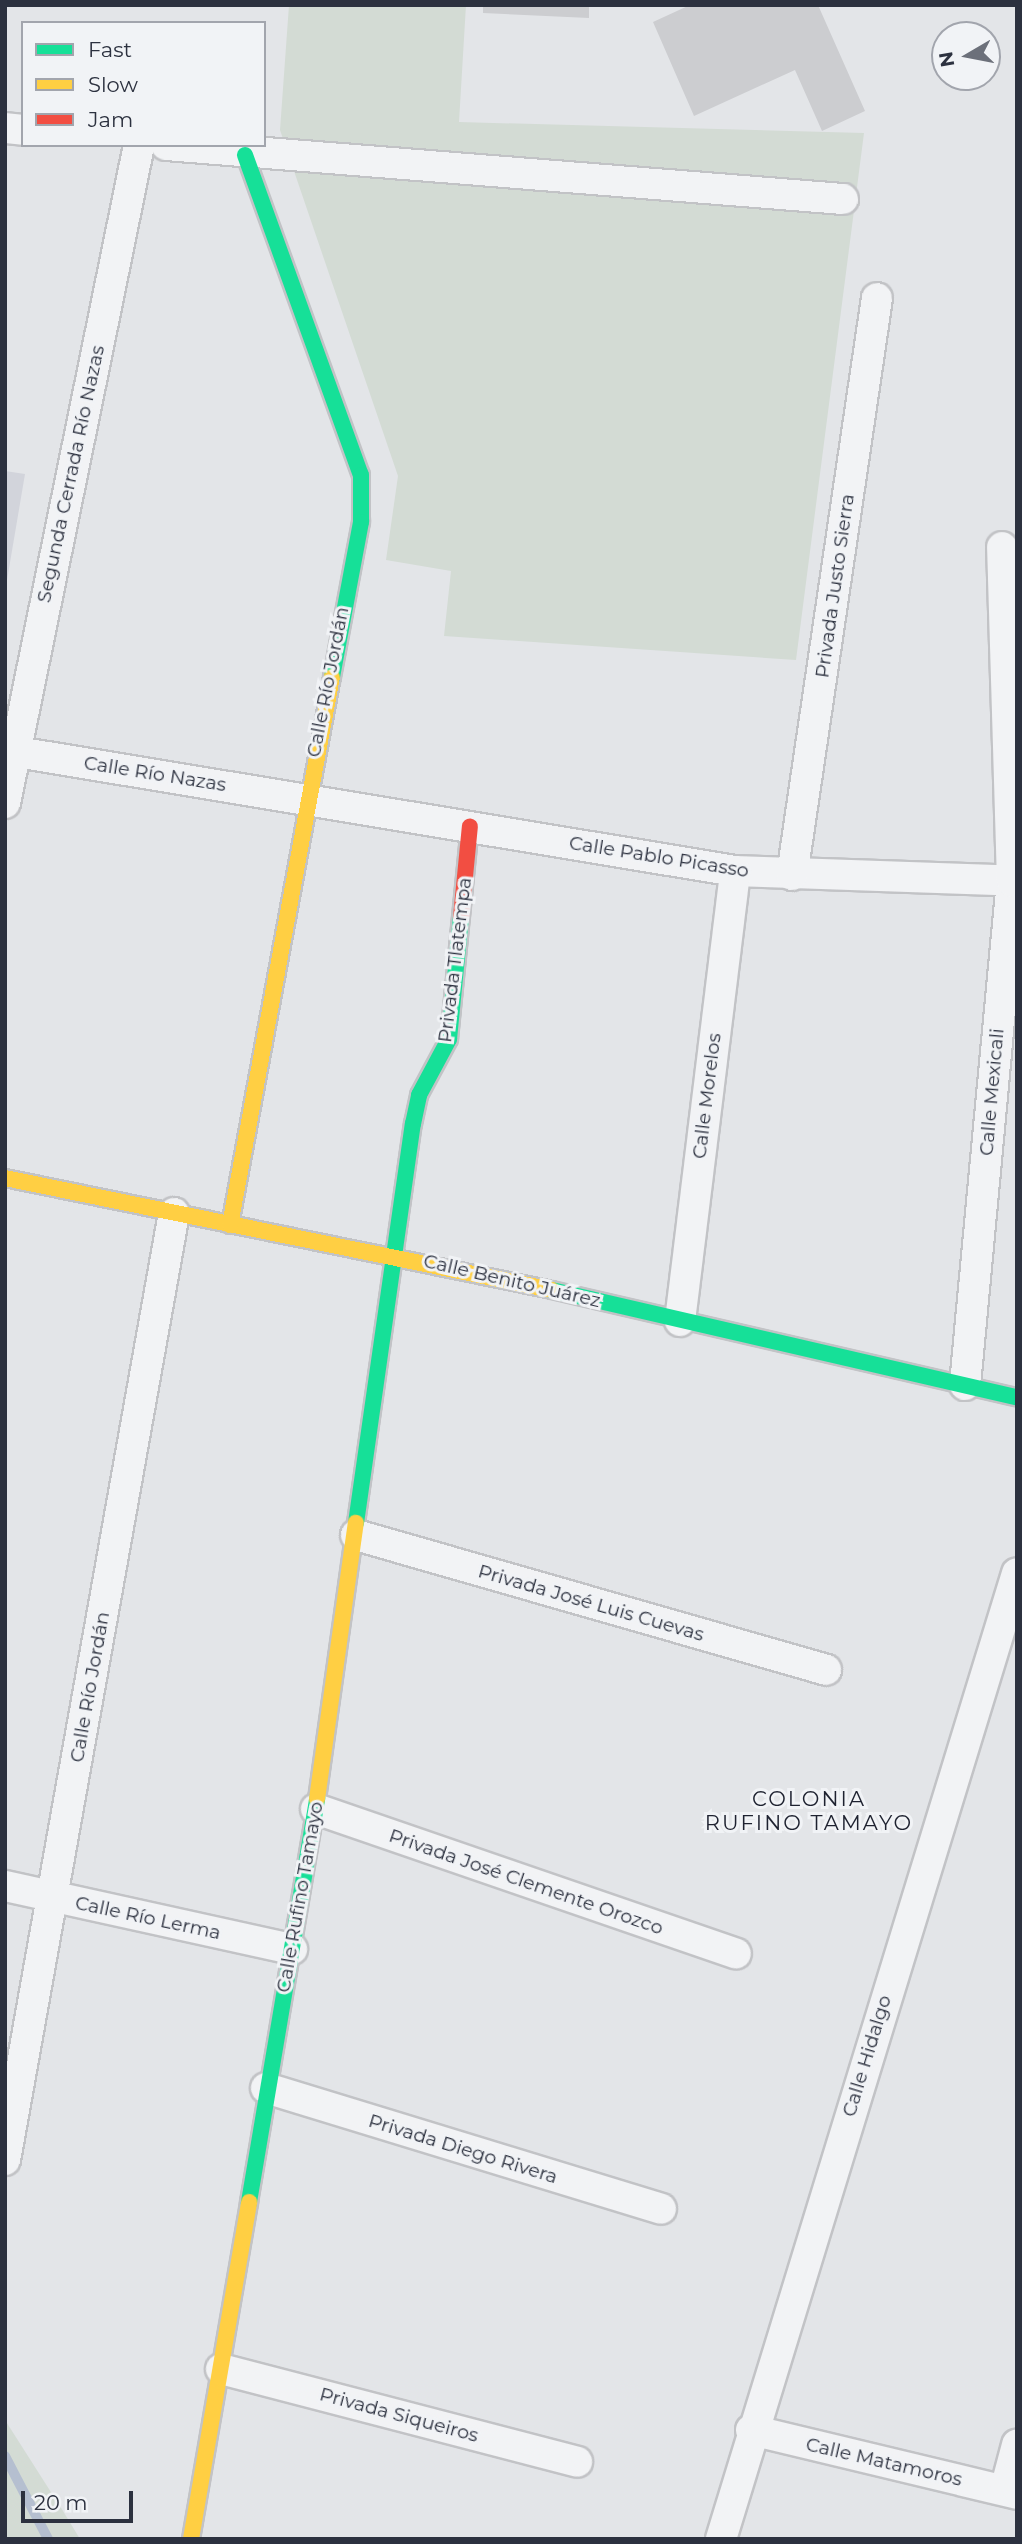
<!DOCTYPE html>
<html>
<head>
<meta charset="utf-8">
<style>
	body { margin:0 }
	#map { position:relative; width:1022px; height:2544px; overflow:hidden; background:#e3e5e8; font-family:Montserrat,sans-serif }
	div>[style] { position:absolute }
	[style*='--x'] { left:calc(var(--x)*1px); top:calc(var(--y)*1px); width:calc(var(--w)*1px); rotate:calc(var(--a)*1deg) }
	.built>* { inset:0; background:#d2d4db }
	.green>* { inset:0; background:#d3dbd4 }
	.stream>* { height:10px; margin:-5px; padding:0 5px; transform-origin:5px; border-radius:5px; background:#b5bfd0 }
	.building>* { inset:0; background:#cccdd0 }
	.roads { filter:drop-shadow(2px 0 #c2c3c6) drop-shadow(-2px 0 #c2c3c6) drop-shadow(0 2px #c2c3c6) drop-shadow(0 -2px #c2c3c6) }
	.street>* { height:30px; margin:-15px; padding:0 15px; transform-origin:15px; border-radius:15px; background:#f2f3f5 }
	.fast>* { height:16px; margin:-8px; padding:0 8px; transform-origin:8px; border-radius:8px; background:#16e098 }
	.slow>* { height:16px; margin:-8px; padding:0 8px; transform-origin:8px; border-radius:8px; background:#ffcf43 }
	.jam>* { height:16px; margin:-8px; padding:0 8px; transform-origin:8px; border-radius:8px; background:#f24e42 }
	span { translate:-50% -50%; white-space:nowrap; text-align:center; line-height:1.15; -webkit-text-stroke:6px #f1f3f6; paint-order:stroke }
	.street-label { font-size:19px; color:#2c313f }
	.neighbourhood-label { font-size:21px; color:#1e2230; letter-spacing:2px }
	.frame { position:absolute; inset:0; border:7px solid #2c313f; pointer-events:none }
	.legend { position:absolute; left:21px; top:21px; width:245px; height:126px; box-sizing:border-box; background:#f1f3f6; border:2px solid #a2a5ad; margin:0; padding:9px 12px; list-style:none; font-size:21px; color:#2c313f }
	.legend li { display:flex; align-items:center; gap:14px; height:35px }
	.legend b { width:35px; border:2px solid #a2a5ad }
	.north { position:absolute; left:931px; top:21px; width:70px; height:70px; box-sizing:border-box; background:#f1f3f6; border:2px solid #a2a5ad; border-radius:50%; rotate:260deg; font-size:19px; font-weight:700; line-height:28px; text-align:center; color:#2c313f }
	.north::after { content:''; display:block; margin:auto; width:24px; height:32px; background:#6c707a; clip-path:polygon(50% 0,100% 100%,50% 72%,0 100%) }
	.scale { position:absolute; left:21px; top:2491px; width:112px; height:32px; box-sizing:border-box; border:4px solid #2c313f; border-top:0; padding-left:9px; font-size:21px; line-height:24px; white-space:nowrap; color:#2c313f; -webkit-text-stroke:5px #f1f3f6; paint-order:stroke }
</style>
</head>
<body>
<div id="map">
	<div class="built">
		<div style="clip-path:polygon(5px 471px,25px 474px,5px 592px)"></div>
	</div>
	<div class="green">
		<div style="clip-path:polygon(289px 5px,466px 5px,459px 122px,864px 133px,796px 660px,444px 636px,451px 571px,386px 560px,398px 476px,280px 130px)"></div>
		<div style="clip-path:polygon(5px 2420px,63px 2511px,80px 2539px,5px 2539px)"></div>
	</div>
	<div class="stream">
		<div style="--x:5;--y:2456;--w:93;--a:62.6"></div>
	</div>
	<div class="building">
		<div style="clip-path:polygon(483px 5px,589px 5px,589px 18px,483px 13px)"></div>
		<div style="clip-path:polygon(690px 5px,818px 5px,865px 111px,822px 131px,795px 70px,694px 116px,653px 22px)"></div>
	</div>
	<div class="roads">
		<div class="street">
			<div style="--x:5;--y:128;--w:18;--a:6"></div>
			<div style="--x:166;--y:145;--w:679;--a:4.56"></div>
			<div style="--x:5;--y:750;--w:740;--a:9.41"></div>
			<div style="--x:735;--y:871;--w:282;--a:2"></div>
			<div style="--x:5;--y:803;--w:672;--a:-78.49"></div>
			<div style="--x:792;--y:875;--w:583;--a:-81.62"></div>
			<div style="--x:680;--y:1321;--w:453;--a:-83"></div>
			<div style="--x:965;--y:1385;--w:506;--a:-84.67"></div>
			<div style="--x:1012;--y:881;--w:334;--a:-91.7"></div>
			<div style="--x:356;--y:1535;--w:489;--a:16"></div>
			<div style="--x:316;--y:1809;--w:444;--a:19"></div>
			<div style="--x:5;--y:1886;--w:294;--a:12.4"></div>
			<div style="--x:266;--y:2088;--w:413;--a:17"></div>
			<div style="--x:5;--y:2160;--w:962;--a:-79.88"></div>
			<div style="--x:221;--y:2369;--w:368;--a:14.6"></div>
			<div style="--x:751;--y:2430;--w:274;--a:13.5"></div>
			<div style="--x:1005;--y:2490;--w:47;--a:-75.1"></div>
			<div style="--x:721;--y:2539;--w:1010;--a:-72.96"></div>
		</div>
		<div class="fast">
			<div style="--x:245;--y:155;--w:340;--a:70.1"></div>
			<div style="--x:361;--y:475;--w:47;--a:90"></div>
			<div style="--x:361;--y:522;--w:158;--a:100.6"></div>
			<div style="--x:552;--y:1290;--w:477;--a:13"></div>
			<div style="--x:356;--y:1523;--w:403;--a:-81.9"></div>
			<div style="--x:413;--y:1124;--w:30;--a:-78"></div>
			<div style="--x:419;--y:1095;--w:64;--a:-61.8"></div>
			<div style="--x:449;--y:1039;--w:123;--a:-84.4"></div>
			<div style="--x:249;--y:2202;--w:409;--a:-80.4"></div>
		</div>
		<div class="slow">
			<div style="--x:5;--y:1178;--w:558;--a:11.57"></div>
			<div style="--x:230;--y:1225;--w:557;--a:-79.46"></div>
			<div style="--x:317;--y:1799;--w:279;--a:-82"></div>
			<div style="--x:191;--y:2539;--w:342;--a:-80.2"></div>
		</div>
		<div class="jam">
			<div style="--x:461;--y:917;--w:91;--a:-84.4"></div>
		</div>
	</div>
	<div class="street-label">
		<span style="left:71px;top:474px;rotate:-78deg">Segunda Cerrada Río Nazas</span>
		<span style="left:835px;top:586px;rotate:-82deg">Privada Justo Sierra</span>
		<span style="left:328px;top:682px;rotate:-79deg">Calle Río Jordán</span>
		<span style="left:155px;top:774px;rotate:9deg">Calle Río Nazas</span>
		<span style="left:659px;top:857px;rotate:9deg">Calle Pablo Picasso</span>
		<span style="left:455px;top:960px;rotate:-83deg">Privada Tlatempa</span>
		<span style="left:992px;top:1092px;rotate:-85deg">Calle Mexicali</span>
		<span style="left:707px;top:1096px;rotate:-83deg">Calle Morelos</span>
		<span style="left:512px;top:1281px;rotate:13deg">Calle Benito Juárez</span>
		<span style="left:591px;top:1603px;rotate:16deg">Privada José Luis Cuevas</span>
		<span style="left:90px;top:1687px;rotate:-80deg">Calle Río Jordán</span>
		<span style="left:526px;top:1882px;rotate:19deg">Privada José Clemente Orozco</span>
		<span style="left:300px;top:1897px;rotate:-80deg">Calle Rufino Tamayo</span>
		<span style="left:148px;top:1918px;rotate:12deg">Calle Río Lerma</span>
		<span style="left:867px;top:2056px;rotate:-73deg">Calle Hidalgo</span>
		<span style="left:463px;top:2149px;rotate:17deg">Privada Diego Rivera</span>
		<span style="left:399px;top:2415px;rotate:15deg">Privada Siqueiros</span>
		<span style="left:884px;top:2462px;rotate:13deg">Calle Matamoros</span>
	</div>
	<div class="neighbourhood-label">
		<span style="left:809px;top:1811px">COLONIA<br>RUFINO TAMAYO</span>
	</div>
	<div class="frame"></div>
	<ul class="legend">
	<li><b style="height:9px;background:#16e098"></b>Fast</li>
	<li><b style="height:9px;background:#ffcf43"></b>Slow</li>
	<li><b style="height:9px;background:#f24e42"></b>Jam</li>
	</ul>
	<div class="north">N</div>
	<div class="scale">20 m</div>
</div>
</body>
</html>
